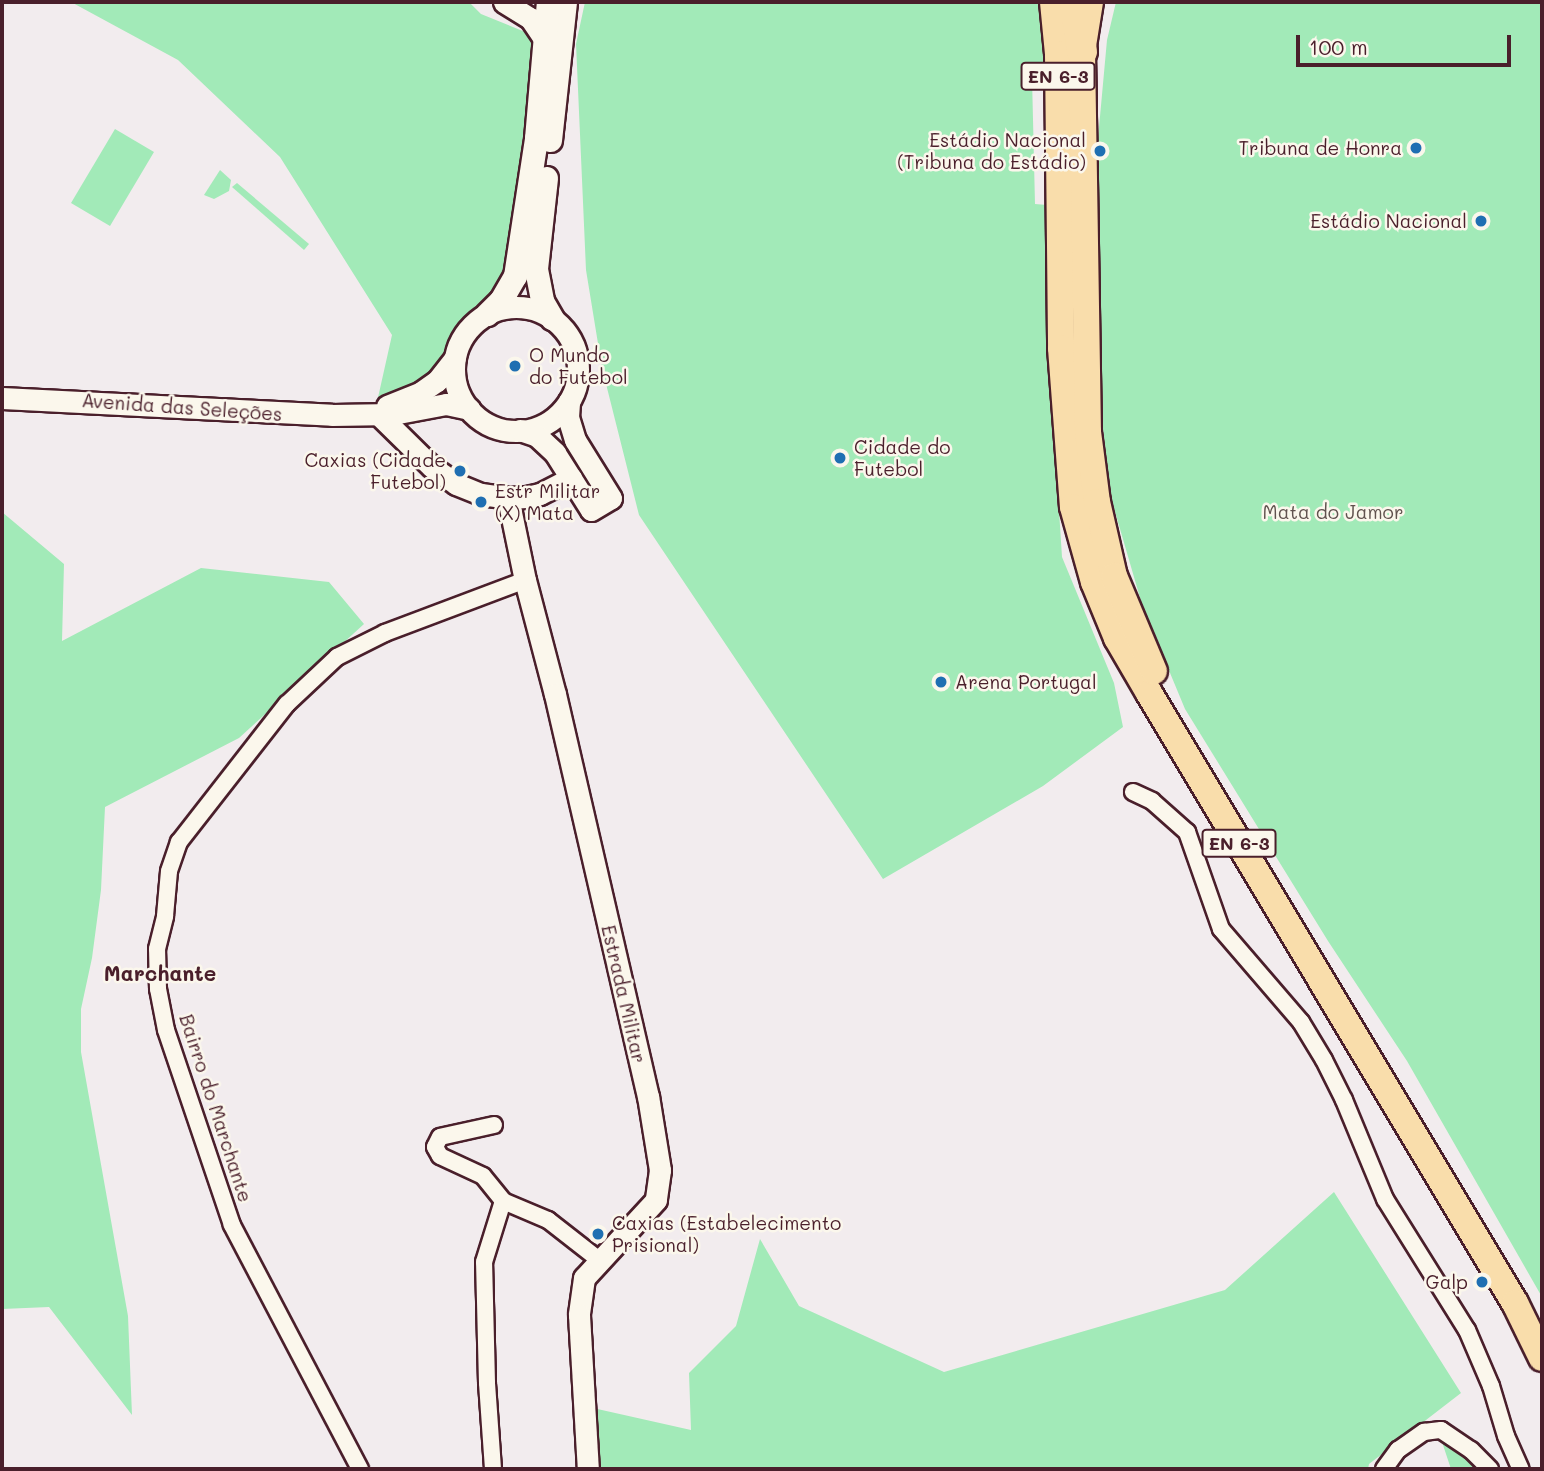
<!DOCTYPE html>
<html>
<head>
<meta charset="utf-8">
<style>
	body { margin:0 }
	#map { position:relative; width:1544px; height:1471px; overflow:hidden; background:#f2ecee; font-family:Mali,sans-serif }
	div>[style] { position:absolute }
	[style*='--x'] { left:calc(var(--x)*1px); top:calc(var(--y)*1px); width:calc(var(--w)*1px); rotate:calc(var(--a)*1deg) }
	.green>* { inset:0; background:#a2eab8 }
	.roads { filter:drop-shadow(2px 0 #4a1f2b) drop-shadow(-2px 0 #4a1f2b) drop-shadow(0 2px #4a1f2b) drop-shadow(0 -2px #4a1f2b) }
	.minor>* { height:16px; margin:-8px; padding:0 8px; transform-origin:8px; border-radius:8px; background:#fbf7ec }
	.tertiary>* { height:21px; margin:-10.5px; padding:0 10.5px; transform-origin:10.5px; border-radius:10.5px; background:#fbf7ec }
	.tertiary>.ring { margin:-10.5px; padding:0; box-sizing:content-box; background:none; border:21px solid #fbf7ec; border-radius:50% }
	.secondary>* { height:23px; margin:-11.5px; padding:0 11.5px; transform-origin:11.5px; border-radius:11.5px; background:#fbf7ec }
	.primary>* { height:26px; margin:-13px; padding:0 13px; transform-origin:13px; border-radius:13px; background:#f9ddab }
	.motorway>* { height:30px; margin:-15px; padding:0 15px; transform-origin:15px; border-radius:15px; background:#f9ddab }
	.dots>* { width:19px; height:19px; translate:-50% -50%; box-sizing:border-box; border:4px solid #fbf7ec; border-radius:50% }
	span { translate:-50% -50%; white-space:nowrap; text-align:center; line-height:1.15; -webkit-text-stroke:5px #fbf7ec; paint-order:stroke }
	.shield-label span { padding:2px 5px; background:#fbf7ec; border:2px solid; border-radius:5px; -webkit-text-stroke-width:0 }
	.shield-label { font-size:18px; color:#4a1f2b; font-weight:700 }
	.poi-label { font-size:19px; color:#4a1f2b }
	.right { translate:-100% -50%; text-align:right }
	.left { translate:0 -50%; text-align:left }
	.street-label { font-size:19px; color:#4a1f2b }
	.park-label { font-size:19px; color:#60524e }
	.neighbourhood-label { font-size:21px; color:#4a1f2b; font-weight:700 }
	.frame { position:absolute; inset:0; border:4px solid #4a1f2b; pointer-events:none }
	.scale { position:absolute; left:1296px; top:35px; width:215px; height:32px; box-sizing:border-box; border:4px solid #4a1f2b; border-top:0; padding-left:9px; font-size:21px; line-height:24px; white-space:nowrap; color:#4a1f2b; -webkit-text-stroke:5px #fbf7ec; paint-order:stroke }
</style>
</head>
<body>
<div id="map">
	<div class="green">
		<div style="clip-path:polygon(71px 2px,469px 2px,481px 14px,530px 34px,535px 42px,505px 283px,467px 314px,445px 363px,389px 403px,377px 402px,392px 335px,280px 157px,178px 60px)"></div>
		<div style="clip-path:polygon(585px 2px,1039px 2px,1045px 78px,1032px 77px,1035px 204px,1047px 205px,1052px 401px,1062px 557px,1114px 683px,1123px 727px,1043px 786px,883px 879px,639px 515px,602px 368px,586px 270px,576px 44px)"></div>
		<div style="clip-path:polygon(1116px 2px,1542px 2px,1542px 1297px,1407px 1061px,1328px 941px,1185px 709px,1143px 608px,1111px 498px,1101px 412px,1095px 171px,1107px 40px)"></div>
		<div style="clip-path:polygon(115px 129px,154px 152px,110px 226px,71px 203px)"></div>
		<div style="clip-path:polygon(220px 170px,231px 180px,229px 191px,214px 199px,204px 195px)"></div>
		<div style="clip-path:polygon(237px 183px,309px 244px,304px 250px,232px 187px)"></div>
		<div style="clip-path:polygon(2px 512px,64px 564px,62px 641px,201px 568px,329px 582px,364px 624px,239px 738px,105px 807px,101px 890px,92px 958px,81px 1009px,81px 1052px,128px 1316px,132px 1415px,49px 1307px,2px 1309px)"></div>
		<div style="clip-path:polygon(1334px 1192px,1461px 1393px,1369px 1464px,1368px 1469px,587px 1469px,584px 1406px,691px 1430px,689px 1373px,736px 1326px,760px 1239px,799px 1306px,944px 1372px,1225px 1290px)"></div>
		<div style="clip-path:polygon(1442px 1442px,1455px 1442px,1483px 1469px,1451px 1469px)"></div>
	</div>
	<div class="roads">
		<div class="minor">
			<div style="--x:1133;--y:792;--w:21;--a:25"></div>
			<div style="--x:1152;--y:801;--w:47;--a:41.5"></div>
			<div style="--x:1187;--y:832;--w:103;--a:70.7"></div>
			<div style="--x:1221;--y:929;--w:123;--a:49.3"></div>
			<div style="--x:1301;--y:1022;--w:44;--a:58.8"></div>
			<div style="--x:1324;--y:1060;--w:45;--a:63.4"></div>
			<div style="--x:1344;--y:1100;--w:107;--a:67.5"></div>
			<div style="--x:1385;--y:1199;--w:155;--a:58"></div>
			<div style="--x:1467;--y:1330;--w:61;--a:66.8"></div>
			<div style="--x:1491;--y:1386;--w:52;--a:73.3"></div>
			<div style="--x:1506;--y:1436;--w:36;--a:66"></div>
			<div style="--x:494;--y:1125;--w:55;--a:167.5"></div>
			<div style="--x:440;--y:1137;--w:11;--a:117"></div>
			<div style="--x:435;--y:1147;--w:10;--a:61"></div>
			<div style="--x:440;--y:1156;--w:47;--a:24.9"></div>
			<div style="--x:483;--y:1176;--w:32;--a:51"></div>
			<div style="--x:503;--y:1201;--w:49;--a:22.9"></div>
			<div style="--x:548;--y:1220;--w:63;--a:38"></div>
			<div style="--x:360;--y:1469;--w:276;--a:-117.7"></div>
			<div style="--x:232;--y:1225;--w:206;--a:-108.7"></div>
			<div style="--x:166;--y:1030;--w:42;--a:-101"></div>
			<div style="--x:158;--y:989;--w:40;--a:-91.4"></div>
			<div style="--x:157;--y:949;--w:34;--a:-76"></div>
			<div style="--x:165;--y:916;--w:45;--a:-84.9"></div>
			<div style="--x:169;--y:871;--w:31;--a:-71"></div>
			<div style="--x:179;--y:842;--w:175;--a:-52"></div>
			<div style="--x:287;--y:704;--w:69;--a:-43.2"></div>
			<div style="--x:337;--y:657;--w:54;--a:-26.6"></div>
			<div style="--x:385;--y:633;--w:150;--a:-20.7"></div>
			<div style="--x:493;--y:1469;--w:86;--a:-94"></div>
			<div style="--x:487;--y:1383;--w:121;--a:-91.4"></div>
			<div style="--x:484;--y:1262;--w:64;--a:-72.7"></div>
			<div style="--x:1384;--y:1469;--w:24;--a:-54"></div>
			<div style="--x:1398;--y:1450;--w:32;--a:-35"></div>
			<div style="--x:1424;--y:1432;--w:17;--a:-7"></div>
			<div style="--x:1441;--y:1430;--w:36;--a:34"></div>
			<div style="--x:1471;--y:1450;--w:27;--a:45"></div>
		</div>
		<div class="tertiary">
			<div style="--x:504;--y:2;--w:31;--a:32"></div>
			<div style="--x:530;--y:18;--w:22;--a:56"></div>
			<div class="ring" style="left:454px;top:307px;width:103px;height:103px"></div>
			<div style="--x:2;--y:398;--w:330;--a:2.9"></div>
			<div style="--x:332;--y:415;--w:61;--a:-0.9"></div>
			<div style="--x:393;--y:414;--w:54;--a:-10.7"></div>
			<div style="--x:446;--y:404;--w:24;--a:12"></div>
			<div style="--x:387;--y:406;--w:37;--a:-22"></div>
			<div style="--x:421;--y:392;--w:19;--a:-35"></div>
			<div style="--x:437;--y:381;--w:29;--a:-52"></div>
			<div style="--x:379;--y:415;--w:74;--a:44.5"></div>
			<div style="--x:432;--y:467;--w:29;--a:35"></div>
			<div style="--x:456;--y:484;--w:27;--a:22"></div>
			<div style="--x:481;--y:494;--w:27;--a:8"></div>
			<div style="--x:508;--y:498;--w:18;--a:-3"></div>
			<div style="--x:526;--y:497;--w:14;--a:-12"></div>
			<div style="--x:540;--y:494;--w:35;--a:-27"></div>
			<div style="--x:520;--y:430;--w:18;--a:19"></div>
			<div style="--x:537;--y:436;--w:25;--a:43"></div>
			<div style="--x:555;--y:453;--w:67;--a:57.7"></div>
			<div style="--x:591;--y:510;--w:23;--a:-31"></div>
			<div style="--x:611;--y:498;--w:68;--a:-121.8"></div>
			<div style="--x:575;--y:440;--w:24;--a:-107"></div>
			<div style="--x:568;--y:417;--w:16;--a:-86"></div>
			<div style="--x:508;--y:498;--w:84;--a:78.3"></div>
			<div style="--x:525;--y:580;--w:118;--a:75.3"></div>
			<div style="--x:555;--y:694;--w:413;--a:77"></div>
			<div style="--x:648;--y:1096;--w:75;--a:80.8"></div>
			<div style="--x:660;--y:1170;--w:30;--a:98"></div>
			<div style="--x:656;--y:1200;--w:106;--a:132.7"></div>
			<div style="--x:584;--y:1278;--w:37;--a:98"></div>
			<div style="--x:579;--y:1315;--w:154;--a:86.7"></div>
		</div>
		<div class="secondary">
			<div style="--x:550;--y:140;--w:139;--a:-83.8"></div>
			<div style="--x:546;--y:178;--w:92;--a:96.3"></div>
			<div style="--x:536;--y:269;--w:33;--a:79"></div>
			<div style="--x:542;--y:301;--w:20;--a:60"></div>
			<div style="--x:487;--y:314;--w:20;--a:-45"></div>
			<div style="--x:501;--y:300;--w:28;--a:-60"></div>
			<div style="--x:515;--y:276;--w:140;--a:-81.3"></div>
			<div style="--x:536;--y:138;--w:137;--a:-85"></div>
		</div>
		<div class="primary">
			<div style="--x:1053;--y:2;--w:52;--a:84.5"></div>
			<div style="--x:1058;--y:54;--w:294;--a:89.4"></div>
			<div style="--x:1061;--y:348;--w:159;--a:85.7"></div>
			<div style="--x:1073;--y:507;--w:78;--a:74.4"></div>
			<div style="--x:1094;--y:582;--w:61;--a:67.7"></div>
			<div style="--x:1117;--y:638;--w:64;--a:59.8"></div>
			<div style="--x:1149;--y:693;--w:711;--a:59.04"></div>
			<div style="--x:1515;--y:1303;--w:61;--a:63.9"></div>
			<div style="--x:1090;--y:2;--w:51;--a:99.1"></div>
			<div style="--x:1082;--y:52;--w:380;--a:89.1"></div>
			<div style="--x:1088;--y:432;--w:71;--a:82.7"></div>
			<div style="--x:1097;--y:502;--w:76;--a:77.1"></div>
			<div style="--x:1114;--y:576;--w:103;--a:67.2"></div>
		</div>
		<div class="motorway">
			<div style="--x:1075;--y:2;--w:50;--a:82"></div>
		</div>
	</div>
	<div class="dots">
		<div style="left:1416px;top:148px;background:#1f6fb2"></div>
		<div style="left:1100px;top:151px;background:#1f6fb2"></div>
		<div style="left:1481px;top:221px;background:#1f6fb2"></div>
		<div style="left:515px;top:366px;background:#1f6fb2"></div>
		<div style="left:840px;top:458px;background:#1f6fb2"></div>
		<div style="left:460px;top:471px;background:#1f6fb2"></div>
		<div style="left:481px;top:502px;background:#1f6fb2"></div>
		<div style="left:941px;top:682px;background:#1f6fb2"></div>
		<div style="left:598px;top:1234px;background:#1f6fb2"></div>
		<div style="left:1482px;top:1282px;background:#1f6fb2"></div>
	</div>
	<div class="shield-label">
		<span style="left:1058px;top:76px">EN 6-3</span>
		<span style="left:1239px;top:843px">EN 6-3</span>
	</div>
	<div class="poi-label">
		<span class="right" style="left:1086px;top:151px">Estádio Nacional<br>(Tribuna do Estádio)</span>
		<span class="right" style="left:1402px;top:148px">Tribuna de Honra</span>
		<span class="right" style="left:1467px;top:221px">Estádio Nacional</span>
		<span class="left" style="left:529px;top:366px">O Mundo<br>do Futebol</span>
		<span class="left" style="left:854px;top:458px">Cidade do<br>Futebol</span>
		<span class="right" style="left:446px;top:471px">Caxias (Cidade<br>Futebol)</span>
		<span class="left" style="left:495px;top:502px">Estr Militar<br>(X) Mata</span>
		<span class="left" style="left:955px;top:682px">Arena Portugal</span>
		<span class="left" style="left:612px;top:1234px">Caxias (Estabelecimento<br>Prisional)</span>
		<span class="right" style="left:1468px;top:1282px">Galp</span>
	</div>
	<div class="street-label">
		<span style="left:182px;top:407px;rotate:4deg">Avenida das Seleções</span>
		<span style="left:624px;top:994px;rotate:77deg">Estrada Militar</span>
		<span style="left:216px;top:1108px;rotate:72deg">Bairro do Marchante</span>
	</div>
	<div class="park-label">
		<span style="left:1333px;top:512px">Mata do Jamor</span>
	</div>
	<div class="neighbourhood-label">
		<span style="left:160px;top:973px">Marchante</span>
	</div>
	<div class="frame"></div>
	<div class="scale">100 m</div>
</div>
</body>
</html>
